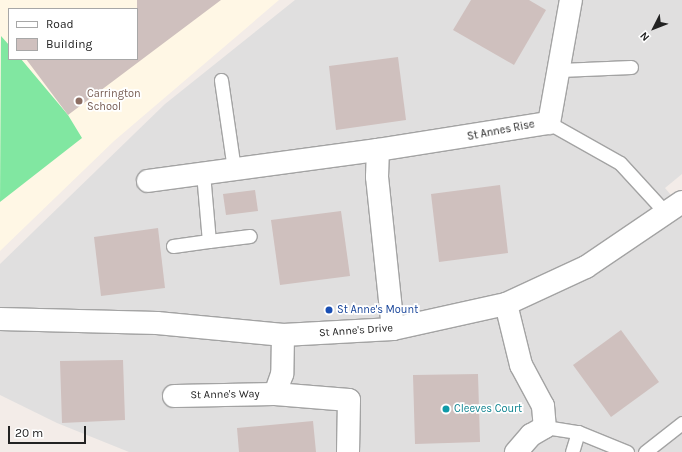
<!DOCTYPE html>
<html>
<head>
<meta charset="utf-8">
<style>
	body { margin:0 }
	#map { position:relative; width:682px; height:452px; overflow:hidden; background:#f3ece8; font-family:Karla,sans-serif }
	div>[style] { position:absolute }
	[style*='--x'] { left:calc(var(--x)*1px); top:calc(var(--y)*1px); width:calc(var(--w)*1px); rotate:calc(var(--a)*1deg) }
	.residential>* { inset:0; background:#e0dfdf }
	.education>* { inset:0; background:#fff7e5 }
	.pitch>* { inset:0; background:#81e7a1 }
	.building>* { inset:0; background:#cfc0be }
	.roads { filter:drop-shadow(1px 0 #a3a3a3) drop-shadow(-1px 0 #a3a3a3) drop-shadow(0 1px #a3a3a3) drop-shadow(0 -1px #a3a3a3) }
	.service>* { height:13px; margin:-6.5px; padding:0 6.5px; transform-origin:6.5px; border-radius:6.5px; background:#fff }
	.minor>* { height:22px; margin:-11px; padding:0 11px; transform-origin:11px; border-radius:11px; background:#fff }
	.dots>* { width:11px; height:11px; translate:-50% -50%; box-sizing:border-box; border:2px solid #fff; border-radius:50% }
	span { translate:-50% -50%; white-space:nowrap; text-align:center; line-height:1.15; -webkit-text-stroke:3.5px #fff; paint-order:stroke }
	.education-label { font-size:11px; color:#785e54 }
	.left { translate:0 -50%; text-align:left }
	.street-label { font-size:11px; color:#222 }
	.transit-label { font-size:11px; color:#164399 }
	.culture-label { font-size:11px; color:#0d838f }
	.legend { position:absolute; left:8px; top:8px; width:130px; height:52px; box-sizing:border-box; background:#fff; border:1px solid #a7a7a7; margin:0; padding:5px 7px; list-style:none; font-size:12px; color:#222 }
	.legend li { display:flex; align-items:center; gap:8px; height:20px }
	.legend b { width:20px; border:1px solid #a7a7a7 }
	.north { position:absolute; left:634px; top:8px; width:40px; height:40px; -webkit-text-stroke:3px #fff; paint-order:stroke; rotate:228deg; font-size:11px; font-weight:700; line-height:16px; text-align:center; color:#222 }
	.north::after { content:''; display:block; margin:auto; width:14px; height:18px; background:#222; clip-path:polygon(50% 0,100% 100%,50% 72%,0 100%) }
	.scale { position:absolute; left:8px; top:426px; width:78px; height:18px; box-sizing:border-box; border:2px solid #222; border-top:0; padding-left:5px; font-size:12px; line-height:14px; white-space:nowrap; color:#222; -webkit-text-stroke:3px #fff; paint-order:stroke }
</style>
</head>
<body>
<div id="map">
	<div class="residential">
		<div style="clip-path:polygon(295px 0,682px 0,682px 174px,665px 188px,682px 208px,682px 452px,129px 452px,57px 423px,0 395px,0 264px,165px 104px)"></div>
	</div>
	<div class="education">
		<div style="clip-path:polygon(evenodd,0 0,279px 0,114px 141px,0 251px,0 0,9px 9px,137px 9px,137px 59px,9px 59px,9px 9px)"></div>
	</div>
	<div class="pitch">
		<div style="clip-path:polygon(1px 36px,9px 45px,9px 59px,21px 59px,68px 115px,82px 138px,0 202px)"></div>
	</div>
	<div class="building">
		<div style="clip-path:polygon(137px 0,221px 0,68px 115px,26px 59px,137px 59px)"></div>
		<div style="clip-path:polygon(471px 0,529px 0,546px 10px,514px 65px,453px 30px)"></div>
		<div style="clip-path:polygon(398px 57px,406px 120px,336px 130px,329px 66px)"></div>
		<div style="clip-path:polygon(500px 185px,508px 253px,439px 262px,431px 194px)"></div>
		<div style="clip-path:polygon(255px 190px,258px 211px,226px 215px,223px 194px)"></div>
		<div style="clip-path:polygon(341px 211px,350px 276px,280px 285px,271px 220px)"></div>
		<div style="clip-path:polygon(158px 228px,165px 288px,101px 296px,94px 237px)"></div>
		<div style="clip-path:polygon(621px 330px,659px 382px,611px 417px,573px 365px)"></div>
		<div style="clip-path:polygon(123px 360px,125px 420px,62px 423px,60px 361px)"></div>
		<div style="clip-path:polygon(478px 374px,480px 442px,415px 444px,413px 375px)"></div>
		<div style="clip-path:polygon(313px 421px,316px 452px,239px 452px,237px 428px)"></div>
	</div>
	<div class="roads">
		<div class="service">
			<div style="--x:560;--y:70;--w:71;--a:-2.4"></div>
			<div style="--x:221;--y:80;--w:90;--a:81.7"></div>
			<div style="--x:549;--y:123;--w:81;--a:29.4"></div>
			<div style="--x:620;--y:163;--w:68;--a:47.4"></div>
			<div style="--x:203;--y:173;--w:68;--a:85"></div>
			<div style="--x:209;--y:241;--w:41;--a:-7"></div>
			<div style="--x:173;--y:246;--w:36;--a:-8"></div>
			<div style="--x:545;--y:427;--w:33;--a:9"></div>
			<div style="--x:578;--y:432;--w:53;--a:22.2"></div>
			<div style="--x:572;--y:452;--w:21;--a:-73"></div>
			<div style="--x:645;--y:452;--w:47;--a:-38.1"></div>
		</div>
		<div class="minor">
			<div style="--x:148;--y:181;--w:232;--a:-7.7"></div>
			<div style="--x:506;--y:304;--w:63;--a:76.2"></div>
			<div style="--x:521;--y:365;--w:47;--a:61.8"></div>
			<div style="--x:543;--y:406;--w:21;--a:85"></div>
			<div style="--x:545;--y:427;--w:16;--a:150"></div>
			<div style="--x:531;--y:435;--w:23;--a:131"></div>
			<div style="--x:0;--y:319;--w:157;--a:1.5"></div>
			<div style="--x:157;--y:323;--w:127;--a:5.4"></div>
			<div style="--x:283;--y:335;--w:110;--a:-3.1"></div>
			<div style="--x:393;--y:329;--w:116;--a:-12.5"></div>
			<div style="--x:506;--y:304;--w:88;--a:-24.8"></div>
			<div style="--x:586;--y:267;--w:116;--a:-34.1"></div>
			<div style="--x:393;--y:329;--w:153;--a:-96"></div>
			<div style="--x:377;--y:177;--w:27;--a:-88"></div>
			<div style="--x:378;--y:150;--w:173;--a:-9"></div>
			<div style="--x:549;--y:123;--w:125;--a:-79.9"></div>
			<div style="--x:283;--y:335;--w:39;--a:91"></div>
			<div style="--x:282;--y:374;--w:21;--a:109"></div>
			<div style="--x:275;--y:394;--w:74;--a:4.6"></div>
			<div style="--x:349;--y:400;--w:52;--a:91.1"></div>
			<div style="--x:174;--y:396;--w:101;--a:-1.1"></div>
		</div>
	</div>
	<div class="dots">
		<div style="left:79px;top:101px;background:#8d6e63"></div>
		<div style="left:329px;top:310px;background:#1a4fb4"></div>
		<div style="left:446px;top:409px;background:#0f9aa8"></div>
	</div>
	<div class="education-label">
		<span class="left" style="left:87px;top:101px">Carrington<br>School</span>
	</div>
	<div class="street-label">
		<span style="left:501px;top:131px;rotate:-11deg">St Annes Rise</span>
		<span style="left:356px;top:331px;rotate:-4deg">St Anne's Drive</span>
		<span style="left:225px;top:395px;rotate:-1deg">St Anne's Way</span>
	</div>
	<div class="transit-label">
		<span class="left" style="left:337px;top:310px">St Anne's Mount</span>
	</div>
	<div class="culture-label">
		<span class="left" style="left:454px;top:409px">Cleeves Court</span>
	</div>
	<ul class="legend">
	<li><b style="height:5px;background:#fff"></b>Road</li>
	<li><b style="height:11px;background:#cfc0be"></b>Building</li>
	</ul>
	<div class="north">N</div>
	<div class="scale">20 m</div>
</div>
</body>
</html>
